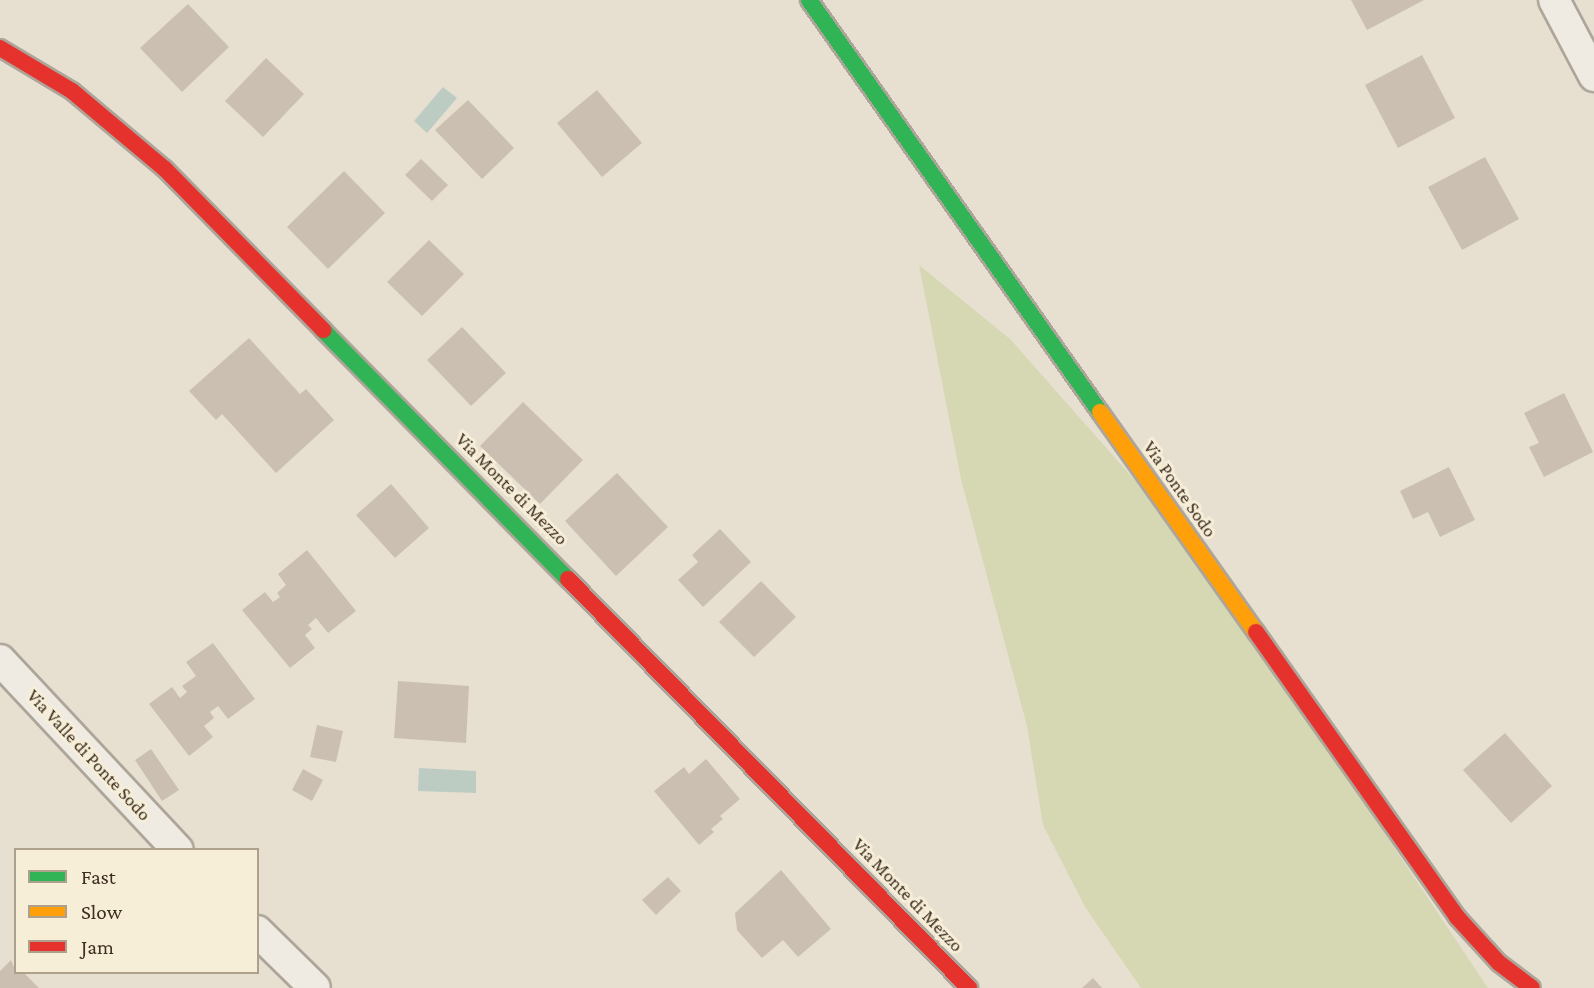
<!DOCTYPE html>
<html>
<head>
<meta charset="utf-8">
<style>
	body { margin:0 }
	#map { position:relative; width:1594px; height:988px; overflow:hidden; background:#e7e0d1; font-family:"Crimson Pro",serif }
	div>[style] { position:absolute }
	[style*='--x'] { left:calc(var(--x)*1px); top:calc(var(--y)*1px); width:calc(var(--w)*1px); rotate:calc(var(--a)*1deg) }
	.green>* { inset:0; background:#d6d7b3 }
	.water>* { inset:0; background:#bcccc2 }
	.building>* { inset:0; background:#cbbfb2 }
	.roads { filter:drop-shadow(2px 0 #ada599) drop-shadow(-2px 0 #ada599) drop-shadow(0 2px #ada599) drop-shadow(0 -2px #ada599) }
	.street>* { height:30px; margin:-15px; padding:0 15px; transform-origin:15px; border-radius:15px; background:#efebe3 }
	.fast>* { height:16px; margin:-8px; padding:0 8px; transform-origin:8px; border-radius:8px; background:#30b455 }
	.slow>* { height:16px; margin:-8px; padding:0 8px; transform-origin:8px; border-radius:8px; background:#ff9f0a }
	.jam>* { height:16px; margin:-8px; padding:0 8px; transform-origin:8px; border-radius:8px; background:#e5322d }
	span { translate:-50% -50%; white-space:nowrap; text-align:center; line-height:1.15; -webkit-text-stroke:6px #f7eed8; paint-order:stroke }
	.street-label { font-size:19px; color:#3d2e20 }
	.legend { position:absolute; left:14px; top:848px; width:245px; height:126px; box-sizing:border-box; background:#f7eed8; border:2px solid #ada18e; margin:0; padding:9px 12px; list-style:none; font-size:21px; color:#3d2e20 }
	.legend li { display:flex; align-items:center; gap:14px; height:35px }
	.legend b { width:35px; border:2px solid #ada18e }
</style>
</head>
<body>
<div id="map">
	<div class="green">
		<div style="clip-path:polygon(919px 265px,1010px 339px,1192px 545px,1488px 988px,1141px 988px,1085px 907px,1043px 825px,1027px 726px,961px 479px)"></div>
	</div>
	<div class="water">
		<div style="clip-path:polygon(443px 87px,457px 98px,427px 133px,414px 121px)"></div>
		<div style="clip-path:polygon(419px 768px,476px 771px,476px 793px,418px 791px)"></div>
	</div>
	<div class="building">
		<div style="clip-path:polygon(1351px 0,1424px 0,1367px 30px)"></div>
		<div style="clip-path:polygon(188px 4px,229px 47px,182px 92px,140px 48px)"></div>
		<div style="clip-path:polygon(1422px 55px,1455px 118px,1398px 148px,1365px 85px)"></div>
		<div style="clip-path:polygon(266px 58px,304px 94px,263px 137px,225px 101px)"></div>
		<div style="clip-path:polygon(597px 90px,642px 143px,602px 177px,557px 123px)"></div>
		<div style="clip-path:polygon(468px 100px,514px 148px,482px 179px,435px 130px)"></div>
		<div style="clip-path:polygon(1485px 157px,1519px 219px,1462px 250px,1428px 187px)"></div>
		<div style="clip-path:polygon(421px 159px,448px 185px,432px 201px,405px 175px)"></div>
		<div style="clip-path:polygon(344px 171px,385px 213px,328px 269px,287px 227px)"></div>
		<div style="clip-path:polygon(429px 240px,464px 274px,422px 316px,387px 282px)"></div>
		<div style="clip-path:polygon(462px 327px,506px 373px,471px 406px,427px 360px)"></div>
		<div style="clip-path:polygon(249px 338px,300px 394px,306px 389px,334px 420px,276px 473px,222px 414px,216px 420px,189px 391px)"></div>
		<div style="clip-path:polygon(1564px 393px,1593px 452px,1544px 477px,1529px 447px,1539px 443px,1524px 413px)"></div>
		<div style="clip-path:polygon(523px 402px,583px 460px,540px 504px,480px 446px)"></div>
		<div style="clip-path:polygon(1449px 467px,1475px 520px,1440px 537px,1428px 512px,1413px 519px,1400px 491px)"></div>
		<div style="clip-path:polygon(617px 473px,668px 527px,616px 576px,565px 521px)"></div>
		<div style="clip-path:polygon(391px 484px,429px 528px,395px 558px,356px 515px)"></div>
		<div style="clip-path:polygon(720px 529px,751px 562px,703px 607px,678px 580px,698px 562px,692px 555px)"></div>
		<div style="clip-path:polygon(307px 550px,356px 611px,328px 633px,316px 618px,308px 625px,312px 629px,305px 635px,315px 648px,290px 668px,242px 610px,265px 592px,273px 602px,280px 597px,277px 593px,286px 585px,278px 574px)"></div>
		<div style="clip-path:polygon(761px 581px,796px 617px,754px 657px,719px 622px)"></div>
		<div style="clip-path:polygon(213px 643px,255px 699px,228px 719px,218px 706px,210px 712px,214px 718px,204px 726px,213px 737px,189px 756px,149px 704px,172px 687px,180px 698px,187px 692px,182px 686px,196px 676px,186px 662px)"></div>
		<div style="clip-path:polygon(398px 681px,469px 686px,466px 743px,394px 738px)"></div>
		<div style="clip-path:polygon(317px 725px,343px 731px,336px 762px,310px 757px)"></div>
		<div style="clip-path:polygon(1505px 733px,1552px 786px,1511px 823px,1463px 770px)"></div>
		<div style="clip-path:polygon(151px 749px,179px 790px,162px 801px,135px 760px)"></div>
		<div style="clip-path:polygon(706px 759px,740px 799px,720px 816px,723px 819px,711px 829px,714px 832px,699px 845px,654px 791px,684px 767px,689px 774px)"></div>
		<div style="clip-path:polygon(303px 769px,323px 780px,312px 801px,292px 790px)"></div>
		<div style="clip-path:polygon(781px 870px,831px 929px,798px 957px,783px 940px,762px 958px,737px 930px,735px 913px)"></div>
		<div style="clip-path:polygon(668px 877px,681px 891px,656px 915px,642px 900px)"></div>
		<div style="clip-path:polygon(11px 960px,16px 972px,23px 972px,39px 988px,0 988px,0 971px)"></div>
		<div style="clip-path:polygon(1093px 978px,1102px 988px,1082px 988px)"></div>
	</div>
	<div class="roads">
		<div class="street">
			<div style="--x:1554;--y:0;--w:86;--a:62.2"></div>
			<div style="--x:0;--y:660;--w:260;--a:46.9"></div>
			<div style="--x:257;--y:931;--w:81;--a:44.5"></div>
		</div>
		<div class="fast">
			<div style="--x:809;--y:0;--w:504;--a:54.77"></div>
			<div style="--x:323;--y:330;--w:349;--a:45.5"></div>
		</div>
		<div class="slow">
			<div style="--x:1100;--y:412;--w:270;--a:54.7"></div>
		</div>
		<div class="jam">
			<div style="--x:0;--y:48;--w:84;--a:30.8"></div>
			<div style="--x:72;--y:91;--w:121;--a:40"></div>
			<div style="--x:165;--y:169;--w:226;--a:45.5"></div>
			<div style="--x:568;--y:579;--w:573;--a:45.57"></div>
			<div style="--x:1256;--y:632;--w:349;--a:54.8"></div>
			<div style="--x:1457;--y:917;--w:62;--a:47.6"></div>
			<div style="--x:1499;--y:963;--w:41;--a:37.1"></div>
		</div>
	</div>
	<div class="street-label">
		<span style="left:512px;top:489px;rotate:45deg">Via Monte di Mezzo</span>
		<span style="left:1180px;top:489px;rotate:55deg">Via Ponte Sodo</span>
		<span style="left:89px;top:755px;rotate:47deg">Via Valle di Ponte Sodo</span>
		<span style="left:908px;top:895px;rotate:46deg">Via Monte di Mezzo</span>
	</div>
	<ul class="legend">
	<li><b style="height:9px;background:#30b455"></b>Fast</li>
	<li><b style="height:9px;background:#ff9f0a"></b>Slow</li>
	<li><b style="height:9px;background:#e5322d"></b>Jam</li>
	</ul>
</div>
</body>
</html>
